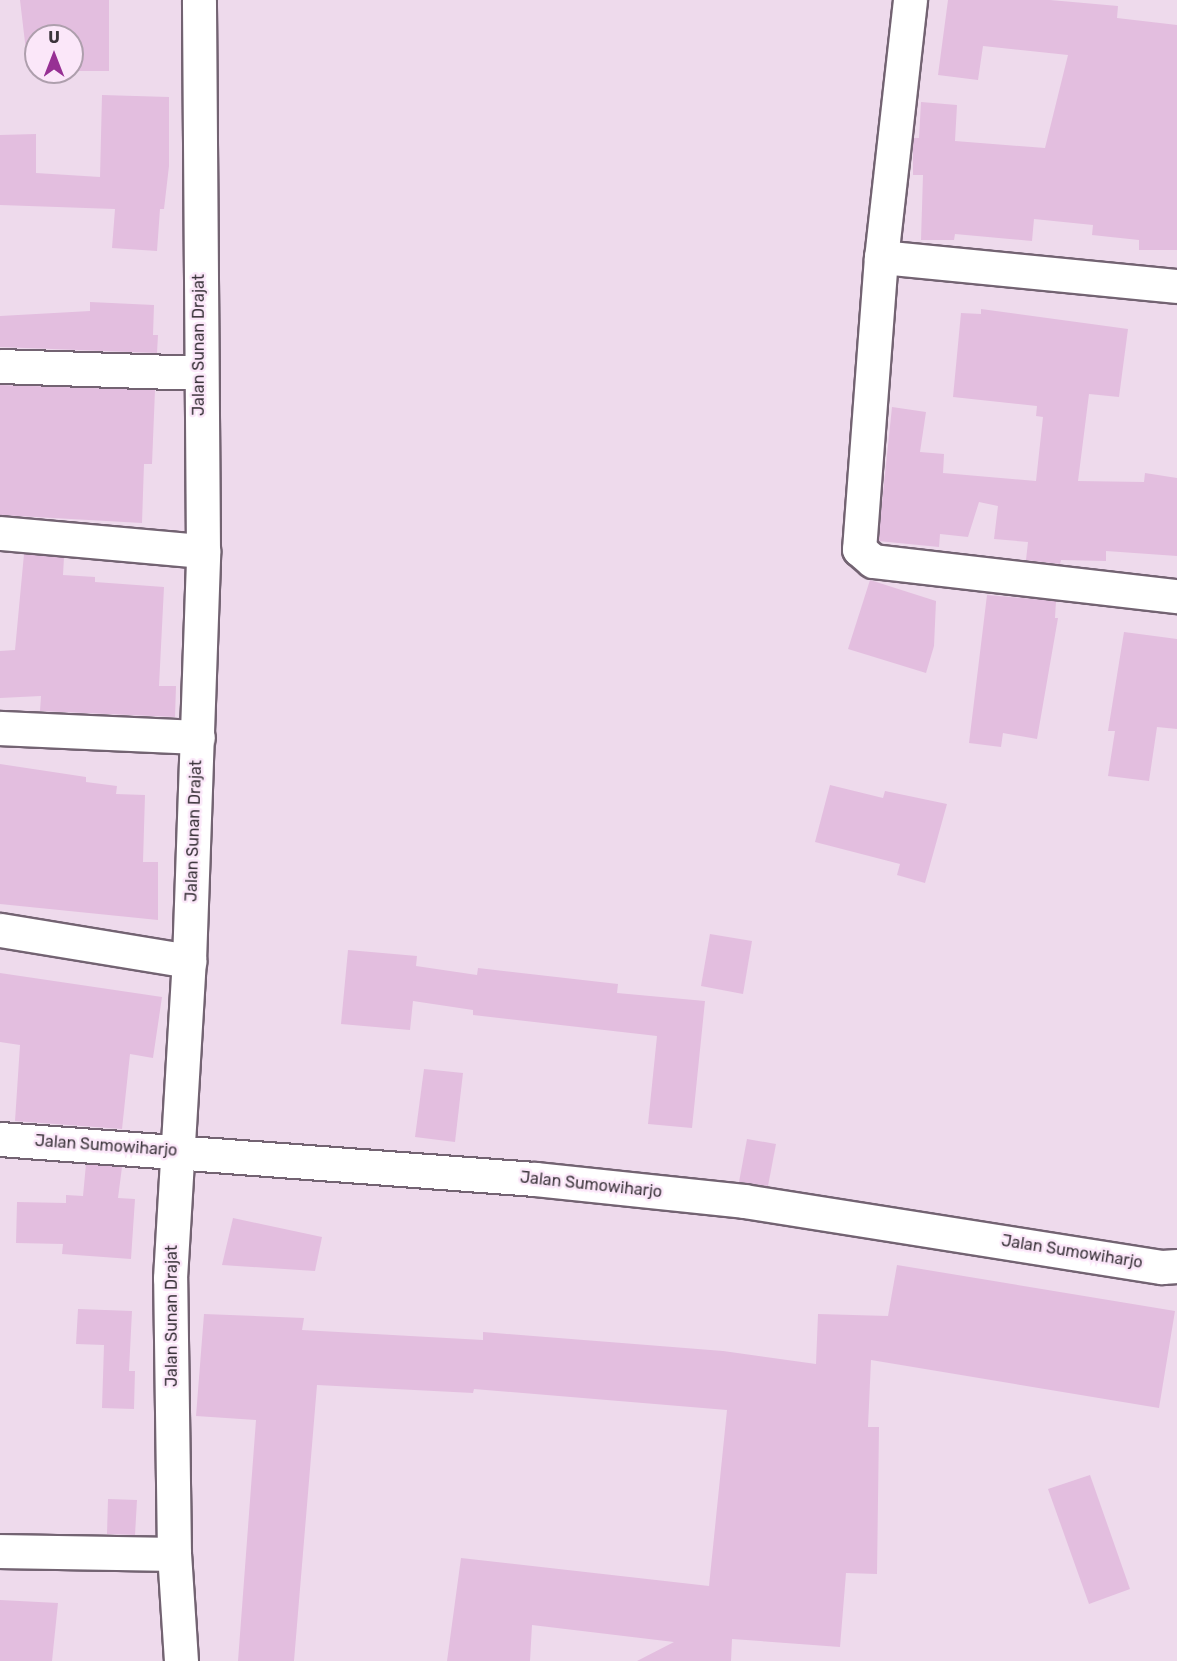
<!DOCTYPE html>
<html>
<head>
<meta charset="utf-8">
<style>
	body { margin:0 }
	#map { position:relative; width:1177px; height:1661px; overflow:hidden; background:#eedaec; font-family:Rubik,sans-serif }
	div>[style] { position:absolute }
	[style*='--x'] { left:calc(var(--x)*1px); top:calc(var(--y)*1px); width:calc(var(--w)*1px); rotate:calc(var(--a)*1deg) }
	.building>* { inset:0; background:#e3bedf }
	.roads { filter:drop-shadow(2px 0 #736372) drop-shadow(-2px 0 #736372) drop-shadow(0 2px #736372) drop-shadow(0 -2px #736372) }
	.minor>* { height:33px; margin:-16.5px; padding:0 16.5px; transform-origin:16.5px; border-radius:16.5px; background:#fff }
	.tertiary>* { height:33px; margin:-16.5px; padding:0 16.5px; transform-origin:16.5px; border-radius:16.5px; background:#fff }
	span { translate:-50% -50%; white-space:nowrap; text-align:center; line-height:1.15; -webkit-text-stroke:5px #fbe7f9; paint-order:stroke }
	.street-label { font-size:16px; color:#3b343b }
	.north { position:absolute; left:24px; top:24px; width:60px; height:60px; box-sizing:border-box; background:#fbe7f9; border:2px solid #ae9fad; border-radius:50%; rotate:0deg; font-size:16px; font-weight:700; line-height:24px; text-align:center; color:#3b343b }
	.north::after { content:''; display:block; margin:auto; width:21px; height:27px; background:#973094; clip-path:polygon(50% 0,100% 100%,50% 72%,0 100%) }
</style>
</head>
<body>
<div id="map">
	<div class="building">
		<div style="clip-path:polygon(20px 0,109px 0,109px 71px,74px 71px,72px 36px,36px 36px,36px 50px,26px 51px)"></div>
		<div style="clip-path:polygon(948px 0,1050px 0,1118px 6px,1117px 18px,1177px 25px,1177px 250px,1139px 250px,1139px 240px,1092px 235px,1093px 225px,1034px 219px,1032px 241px,955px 234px,954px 240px,921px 240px,923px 175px,913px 175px,913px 138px,919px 138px,921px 102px,957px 105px,955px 141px,1045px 148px,1068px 55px,983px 46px,978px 80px,938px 75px)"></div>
		<div style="clip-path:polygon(102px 95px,169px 97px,169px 166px,164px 209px,160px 209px,157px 251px,112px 248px,115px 209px,0 205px,0 135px,36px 134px,36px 173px,100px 177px)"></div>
		<div style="clip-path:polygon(90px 302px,154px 305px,153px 335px,158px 335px,157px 353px,0 347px,0 316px,90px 311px)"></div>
		<div style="clip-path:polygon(981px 309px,1128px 329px,1119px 397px,1089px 394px,1078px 481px,1144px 482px,1145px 473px,1177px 478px,1177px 556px,1106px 551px,1106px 561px,1061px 560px,1060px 564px,1026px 560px,1028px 542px,994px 539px,998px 506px,979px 502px,968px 537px,940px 534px,939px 547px,878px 541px,892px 407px,926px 412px,920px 452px,944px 454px,943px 473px,1036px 481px,1043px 417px,1036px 416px,1037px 406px,953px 397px,961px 313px,981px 314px)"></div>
		<div style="clip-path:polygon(0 385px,155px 390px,152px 464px,144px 464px,142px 523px,0 515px)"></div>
		<div style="clip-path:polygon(24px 554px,64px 557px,63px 575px,95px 577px,95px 582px,164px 587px,159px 686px,176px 686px,175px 717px,40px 711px,41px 696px,0 698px,0 651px,15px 650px)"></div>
		<div style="clip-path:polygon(870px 580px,936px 601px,934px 646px,926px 673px,848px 649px)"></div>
		<div style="clip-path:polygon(987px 595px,1056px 601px,1055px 618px,1058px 618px,1037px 739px,1003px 733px,1001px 747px,969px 743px)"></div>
		<div style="clip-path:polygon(1124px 632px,1177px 639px,1177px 729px,1157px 727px,1149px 781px,1108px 776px,1115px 731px,1108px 731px)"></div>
		<div style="clip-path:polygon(0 764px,86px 777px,86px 782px,117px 786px,116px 794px,145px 795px,143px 862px,158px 862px,158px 920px,0 904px)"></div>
		<div style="clip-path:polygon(830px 785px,883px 798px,885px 791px,947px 804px,925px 883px,897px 875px,900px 864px,815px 842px)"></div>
		<div style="clip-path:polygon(710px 934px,752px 941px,743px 994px,701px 986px)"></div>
		<div style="clip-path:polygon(348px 950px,417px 956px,416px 966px,477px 975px,478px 968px,618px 984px,617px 993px,705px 1001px,692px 1128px,648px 1124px,657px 1036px,473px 1015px,473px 1010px,413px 1001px,410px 1030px,341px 1024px)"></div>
		<div style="clip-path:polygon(0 973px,162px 997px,153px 1058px,130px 1054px,122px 1129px,15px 1121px,20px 1045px,0 1042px)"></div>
		<div style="clip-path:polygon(424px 1069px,463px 1073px,455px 1142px,415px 1137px)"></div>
		<div style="clip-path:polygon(747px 1139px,776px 1144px,768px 1186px,739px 1182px)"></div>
		<div style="clip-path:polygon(86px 1164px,122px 1167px,118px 1198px,135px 1199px,131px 1259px,62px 1254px,63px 1244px,16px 1243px,17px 1202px,66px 1203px,66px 1195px,83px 1196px)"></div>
		<div style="clip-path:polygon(233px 1218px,322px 1237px,315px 1271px,222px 1265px)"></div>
		<div style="clip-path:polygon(897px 1265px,1175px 1311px,1159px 1408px,871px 1360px,868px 1427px,879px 1427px,877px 1574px,846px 1573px,840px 1647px,732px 1639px,731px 1661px,637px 1661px,674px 1642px,532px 1625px,530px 1661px,447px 1661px,461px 1558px,709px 1586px,727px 1410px,474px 1389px,473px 1393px,317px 1385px,294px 1661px,238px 1661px,256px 1420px,196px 1416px,204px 1314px,304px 1318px,302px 1330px,483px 1340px,483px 1332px,723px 1351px,816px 1364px,818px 1314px,888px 1316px)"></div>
		<div style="clip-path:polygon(78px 1309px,132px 1311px,129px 1371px,135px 1371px,134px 1409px,102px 1408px,104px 1345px,76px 1344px)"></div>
		<div style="clip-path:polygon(1090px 1475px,1130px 1589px,1089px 1604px,1048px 1489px)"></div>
		<div style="clip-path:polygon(108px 1499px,137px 1500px,135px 1535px,107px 1534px)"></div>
		<div style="clip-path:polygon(0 1600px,58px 1603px,52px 1661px,0 1661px)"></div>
	</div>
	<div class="roads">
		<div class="minor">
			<div style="--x:910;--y:0;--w:259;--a:96.4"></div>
			<div style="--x:881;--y:257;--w:293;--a:94.3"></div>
			<div style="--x:859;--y:549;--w:18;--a:41"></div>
			<div style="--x:873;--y:561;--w:306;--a:6.6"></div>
			<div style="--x:881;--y:257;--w:297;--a:5.6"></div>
			<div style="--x:0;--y:366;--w:199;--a:2"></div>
			<div style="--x:0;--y:533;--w:204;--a:5.1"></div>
			<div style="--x:0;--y:728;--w:198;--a:2.6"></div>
			<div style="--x:0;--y:930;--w:192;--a:9.3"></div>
			<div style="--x:0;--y:1551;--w:174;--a:1"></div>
			<div style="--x:181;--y:1661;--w:107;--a:-93.7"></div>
			<div style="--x:174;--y:1554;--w:276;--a:-90.8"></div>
			<div style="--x:170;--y:1278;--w:318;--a:-86.6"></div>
			<div style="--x:189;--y:961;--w:410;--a:-88"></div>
			<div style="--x:203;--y:551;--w:551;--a:-90.42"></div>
		</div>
		<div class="tertiary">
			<div style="--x:0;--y:1139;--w:536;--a:4.28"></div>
			<div style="--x:535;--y:1179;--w:210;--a:6"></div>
			<div style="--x:744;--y:1201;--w:423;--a:9"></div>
			<div style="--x:1162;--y:1267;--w:15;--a:-4"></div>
		</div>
	</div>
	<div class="street-label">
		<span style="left:199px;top:345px;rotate:-90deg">Jalan Sunan Drajat</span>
		<span style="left:194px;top:831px;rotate:-88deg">Jalan Sunan Drajat</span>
		<span style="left:106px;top:1146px;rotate:4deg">Jalan Sumowiharjo</span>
		<span style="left:591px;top:1185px;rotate:6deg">Jalan Sumowiharjo</span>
		<span style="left:1072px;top:1252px;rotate:9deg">Jalan Sumowiharjo</span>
		<span style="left:172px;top:1316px;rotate:-90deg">Jalan Sunan Drajat</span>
	</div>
	<div class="north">U</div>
</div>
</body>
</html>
